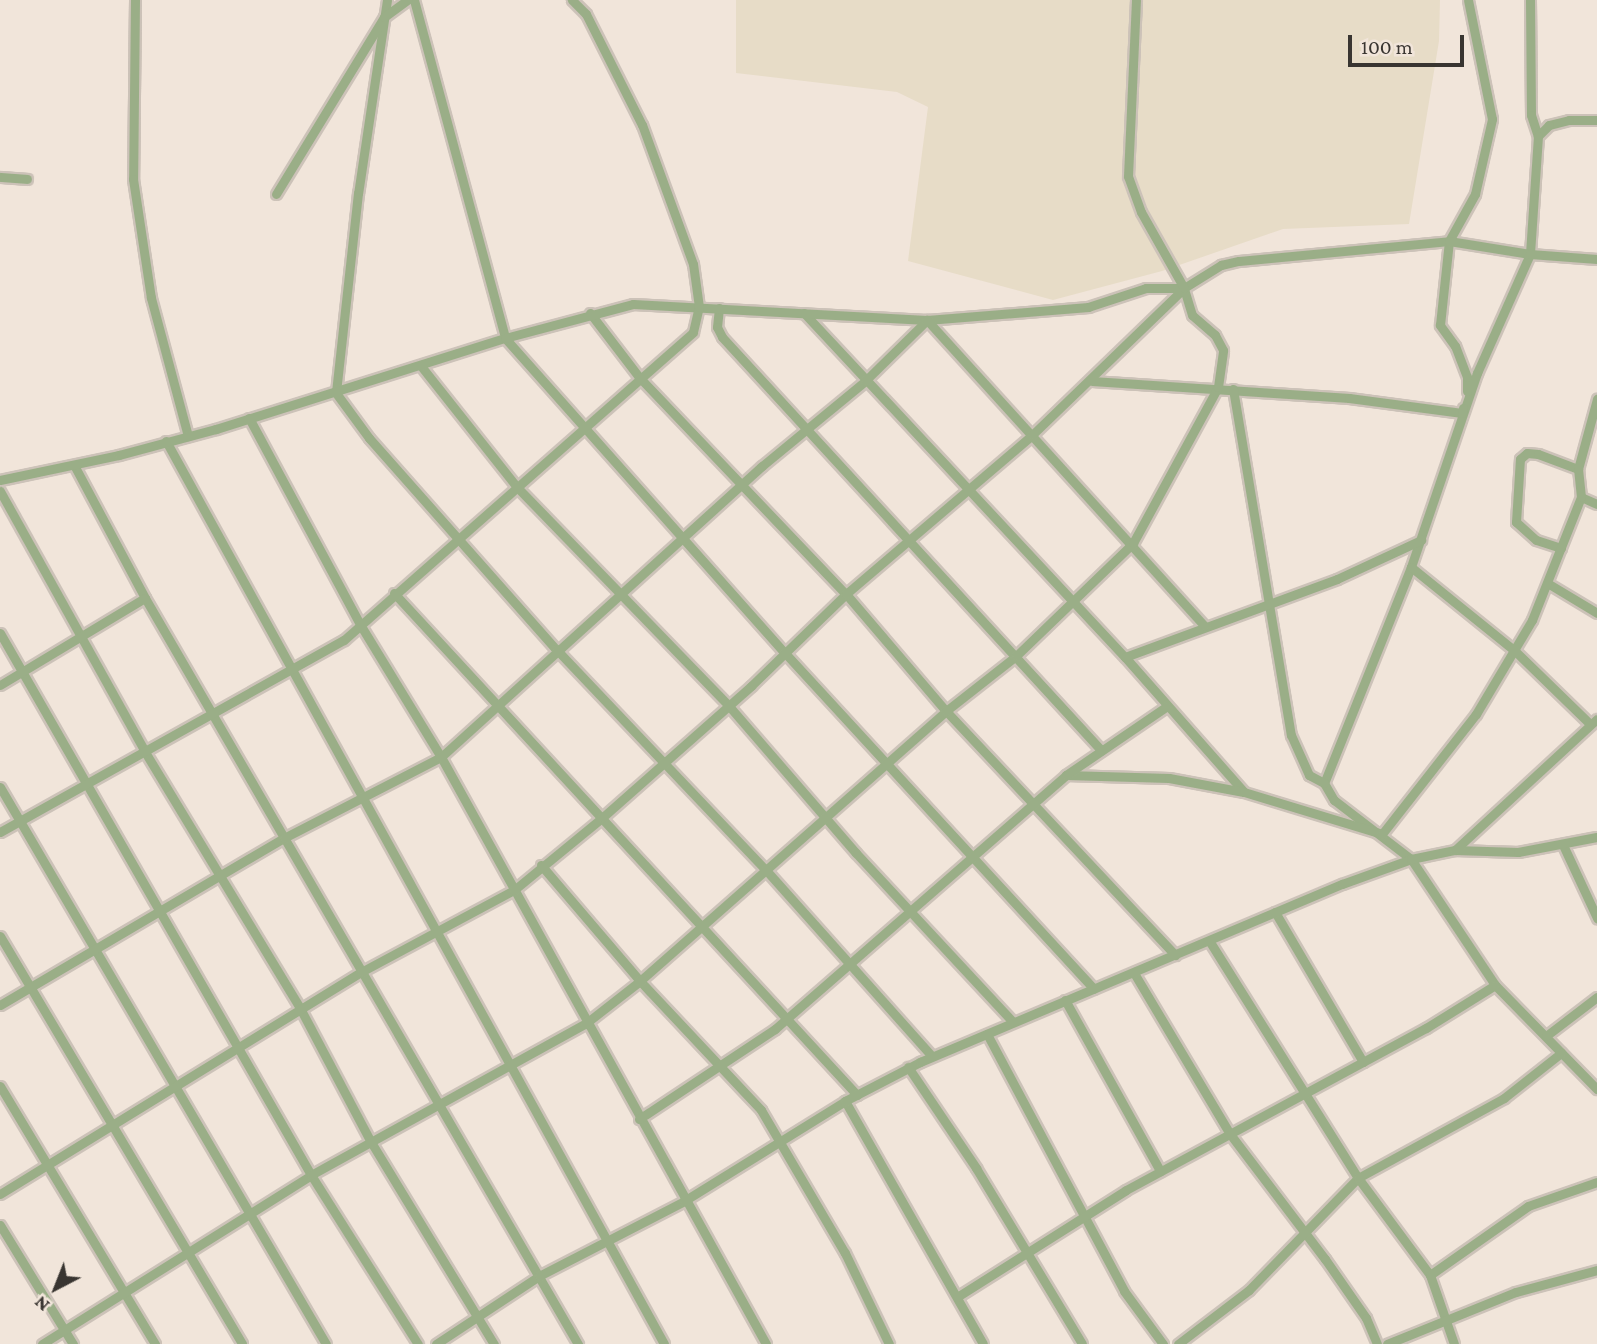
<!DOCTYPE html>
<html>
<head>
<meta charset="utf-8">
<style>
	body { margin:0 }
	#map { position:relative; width:1597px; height:1344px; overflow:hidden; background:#f1e5da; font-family:"Crimson Pro",serif }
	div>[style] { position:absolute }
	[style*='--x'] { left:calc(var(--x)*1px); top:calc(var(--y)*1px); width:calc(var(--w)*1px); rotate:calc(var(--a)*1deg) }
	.industrial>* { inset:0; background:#e7dcc7 }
	.roads { filter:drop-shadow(2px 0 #ccc2b8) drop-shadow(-2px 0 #ccc2b8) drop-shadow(0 2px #ccc2b8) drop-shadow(0 -2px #ccc2b8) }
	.minor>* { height:9px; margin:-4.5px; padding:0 4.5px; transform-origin:4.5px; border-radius:4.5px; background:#9aae87 }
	span { translate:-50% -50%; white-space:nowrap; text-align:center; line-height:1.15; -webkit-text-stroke:5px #f1e5da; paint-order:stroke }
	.north { position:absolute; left:21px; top:1253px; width:70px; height:70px; -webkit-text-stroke:5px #f1e5da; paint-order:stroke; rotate:222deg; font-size:19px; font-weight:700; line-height:28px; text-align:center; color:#393531 }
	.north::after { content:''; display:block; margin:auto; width:24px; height:32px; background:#393531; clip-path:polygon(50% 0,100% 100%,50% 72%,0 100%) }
	.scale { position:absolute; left:1348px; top:35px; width:116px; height:32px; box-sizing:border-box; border:4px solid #393531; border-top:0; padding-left:9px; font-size:21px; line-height:24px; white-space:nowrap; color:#393531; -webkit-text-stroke:5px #f1e5da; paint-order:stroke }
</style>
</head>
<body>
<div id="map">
	<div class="industrial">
		<div style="clip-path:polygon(736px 0,1440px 0,1439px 41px,1409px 224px,1283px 229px,1162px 271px,1053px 300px,908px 261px,928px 107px,897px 92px,736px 73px)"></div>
	</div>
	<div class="roads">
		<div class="minor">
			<div style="--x:135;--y:0;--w:179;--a:90.6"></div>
			<div style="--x:133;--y:179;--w:120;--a:81.4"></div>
			<div style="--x:151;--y:298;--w:143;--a:75"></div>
			<div style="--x:387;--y:0;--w:195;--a:98.5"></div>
			<div style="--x:358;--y:193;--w:201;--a:96.3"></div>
			<div style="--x:336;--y:393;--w:56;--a:53.7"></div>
			<div style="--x:369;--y:438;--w:282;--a:48.5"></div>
			<div style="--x:556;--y:649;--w:305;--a:46.5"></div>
			<div style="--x:766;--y:870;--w:249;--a:48.3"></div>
			<div style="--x:414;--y:0;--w:350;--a:74.9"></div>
			<div style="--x:505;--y:338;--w:421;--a:48.4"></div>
			<div style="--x:785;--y:653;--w:456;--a:47.4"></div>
			<div style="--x:1530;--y:0;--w:115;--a:89.5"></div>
			<div style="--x:1531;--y:115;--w:22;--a:72"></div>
			<div style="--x:1597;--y:120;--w:28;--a:180"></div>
			<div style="--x:1569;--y:120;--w:21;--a:166"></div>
			<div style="--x:1549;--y:125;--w:16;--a:135"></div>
			<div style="--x:1538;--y:136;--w:118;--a:93.9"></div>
			<div style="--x:1530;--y:254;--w:130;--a:114"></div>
			<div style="--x:1477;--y:373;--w:205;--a:108.8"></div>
			<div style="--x:1411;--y:567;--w:233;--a:111.9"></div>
			<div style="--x:1324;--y:783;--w:20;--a:60"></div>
			<div style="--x:1334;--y:800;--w:97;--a:37.5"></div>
			<div style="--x:1411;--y:859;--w:151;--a:56.3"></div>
			<div style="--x:1495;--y:985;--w:146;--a:45.6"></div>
			<div style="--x:0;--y:177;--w:27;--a:4"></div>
			<div style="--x:276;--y:194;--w:207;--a:-58.6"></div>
			<div style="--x:384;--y:17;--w:29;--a:-36"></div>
			<div style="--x:719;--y:308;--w:19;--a:96"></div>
			<div style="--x:717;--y:327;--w:11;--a:63"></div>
			<div style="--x:722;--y:337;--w:561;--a:47.46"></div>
			<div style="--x:590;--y:313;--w:81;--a:52.6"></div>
			<div style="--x:639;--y:377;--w:300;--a:46.4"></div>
			<div style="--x:846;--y:594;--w:154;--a:49.5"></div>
			<div style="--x:946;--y:711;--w:335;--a:46.8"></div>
			<div style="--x:804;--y:313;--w:471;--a:47"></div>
			<div style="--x:1125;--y:657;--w:180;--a:48.6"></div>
			<div style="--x:421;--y:366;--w:154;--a:51.6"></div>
			<div style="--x:517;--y:487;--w:305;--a:45.9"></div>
			<div style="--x:729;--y:706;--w:194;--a:49.2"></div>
			<div style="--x:856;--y:853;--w:228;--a:47.1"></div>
			<div style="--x:1092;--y:381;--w:258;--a:3.8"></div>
			<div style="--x:1349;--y:398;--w:114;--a:7.6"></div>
			<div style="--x:1462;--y:413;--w:5;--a:-79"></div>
			<div style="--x:1233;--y:389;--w:351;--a:80.5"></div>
			<div style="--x:1291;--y:735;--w:44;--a:65.8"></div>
			<div style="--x:1309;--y:775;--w:17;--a:28"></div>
			<div style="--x:1467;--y:391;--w:14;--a:-90"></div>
			<div style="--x:1467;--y:377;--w:33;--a:-111"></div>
			<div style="--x:1455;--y:346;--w:26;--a:-126"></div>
			<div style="--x:1440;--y:325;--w:84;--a:-83.9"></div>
			<div style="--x:1449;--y:241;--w:54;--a:-61"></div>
			<div style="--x:1475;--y:194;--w:77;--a:-77.2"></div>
			<div style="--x:1492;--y:119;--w:121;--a:-101.4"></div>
			<div style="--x:249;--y:418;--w:236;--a:61.7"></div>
			<div style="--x:361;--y:626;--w:153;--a:58.6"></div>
			<div style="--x:441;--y:757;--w:671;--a:61.03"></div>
			<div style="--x:166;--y:441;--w:1031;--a:61.12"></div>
			<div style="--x:74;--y:465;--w:151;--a:61.9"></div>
			<div style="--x:145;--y:598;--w:863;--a:59.87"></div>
			<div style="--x:0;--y:480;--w:122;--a:-11.9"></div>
			<div style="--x:119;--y:455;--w:100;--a:-15"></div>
			<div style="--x:216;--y:429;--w:303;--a:-17.5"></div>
			<div style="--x:505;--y:338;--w:132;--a:-14.9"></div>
			<div style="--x:633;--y:304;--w:294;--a:3.1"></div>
			<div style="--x:927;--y:320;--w:162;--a:-4.6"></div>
			<div style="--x:1088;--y:307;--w:61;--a:-18.1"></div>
			<div style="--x:1146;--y:288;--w:38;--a:0"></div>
			<div style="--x:1184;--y:288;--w:44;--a:-31.9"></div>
			<div style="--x:1221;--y:265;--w:18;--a:-13"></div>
			<div style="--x:1239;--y:261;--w:211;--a:-5.4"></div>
			<div style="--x:1449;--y:241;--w:82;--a:9.1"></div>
			<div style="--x:1530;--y:254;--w:67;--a:4.3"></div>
			<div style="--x:0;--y:491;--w:299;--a:60.9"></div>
			<div style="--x:145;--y:752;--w:299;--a:58.8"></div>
			<div style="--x:300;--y:1008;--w:152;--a:62.1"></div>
			<div style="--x:371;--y:1142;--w:237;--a:58.7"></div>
			<div style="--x:1581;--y:497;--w:17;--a:24"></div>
			<div style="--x:1561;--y:548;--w:26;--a:-162"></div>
			<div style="--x:1536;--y:540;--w:27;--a:-138"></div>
			<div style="--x:1516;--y:522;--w:63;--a:-86.4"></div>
			<div style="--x:1520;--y:459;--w:9;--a:-41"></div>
			<div style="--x:1527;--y:453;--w:11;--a:5"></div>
			<div style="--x:1538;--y:454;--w:43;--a:20.6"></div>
			<div style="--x:1411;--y:567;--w:134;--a:38.9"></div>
			<div style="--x:1515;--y:651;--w:105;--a:44.2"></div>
			<div style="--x:1549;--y:584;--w:56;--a:31.1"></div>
			<div style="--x:394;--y:593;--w:683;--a:47.31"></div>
			<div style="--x:0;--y:633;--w:625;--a:60.15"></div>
			<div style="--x:311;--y:1175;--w:200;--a:57.7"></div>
			<div style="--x:1125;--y:657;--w:226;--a:-20.2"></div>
			<div style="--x:1337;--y:579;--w:93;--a:-24.9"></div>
			<div style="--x:0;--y:685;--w:169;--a:-31"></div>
			<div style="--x:1066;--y:775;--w:103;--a:1.7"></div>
			<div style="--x:1169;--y:778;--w:76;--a:10.6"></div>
			<div style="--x:1244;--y:792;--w:144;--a:16.9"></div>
			<div style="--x:1382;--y:834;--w:152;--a:-51.9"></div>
			<div style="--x:1476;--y:714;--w:109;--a:-59.2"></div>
			<div style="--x:1532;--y:620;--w:132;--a:-68.3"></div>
			<div style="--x:1581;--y:497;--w:28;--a:-96"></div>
			<div style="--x:1578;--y:469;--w:73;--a:-74.8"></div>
			<div style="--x:0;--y:787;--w:645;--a:59.66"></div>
			<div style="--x:0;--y:832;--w:394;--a:-29.2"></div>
			<div style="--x:344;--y:640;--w:465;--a:-41.4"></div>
			<div style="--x:693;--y:332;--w:26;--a:-77"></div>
			<div style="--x:699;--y:307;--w:43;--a:-97.9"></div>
			<div style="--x:693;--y:264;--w:148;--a:-110.1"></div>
			<div style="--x:642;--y:125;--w:124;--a:-116.8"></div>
			<div style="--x:586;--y:14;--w:20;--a:-135"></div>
			<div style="--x:1563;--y:845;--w:81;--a:65"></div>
			<div style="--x:1455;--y:850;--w:63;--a:1.8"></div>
			<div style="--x:1518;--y:852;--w:80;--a:-10.8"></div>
			<div style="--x:541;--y:865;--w:153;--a:49.5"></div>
			<div style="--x:640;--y:981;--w:177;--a:46.8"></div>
			<div style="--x:761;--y:1110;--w:166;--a:59.6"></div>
			<div style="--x:845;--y:1253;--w:101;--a:64.2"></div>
			<div style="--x:1275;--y:912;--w:174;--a:59.6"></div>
			<div style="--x:0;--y:936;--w:474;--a:59.3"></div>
			<div style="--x:1210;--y:942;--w:279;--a:57.9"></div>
			<div style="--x:1358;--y:1178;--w:121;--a:53.4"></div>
			<div style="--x:1430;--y:1275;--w:73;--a:70.8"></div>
			<div style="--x:1134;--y:973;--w:187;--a:59.2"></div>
			<div style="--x:1230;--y:1134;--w:157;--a:52.8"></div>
			<div style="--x:1325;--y:1259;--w:72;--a:55.2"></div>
			<div style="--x:1366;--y:1318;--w:28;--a:67"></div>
			<div style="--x:1065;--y:1000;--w:196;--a:60.9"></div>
			<div style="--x:0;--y:1005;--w:329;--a:-30.5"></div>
			<div style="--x:284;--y:838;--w:177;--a:-27.3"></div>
			<div style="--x:441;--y:757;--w:433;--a:-42.2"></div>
			<div style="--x:762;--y:466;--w:134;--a:-39.5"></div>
			<div style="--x:865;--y:381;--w:87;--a:-44.5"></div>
			<div style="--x:927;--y:320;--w:413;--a:47.8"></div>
			<div style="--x:987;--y:1034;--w:291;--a:61.9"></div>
			<div style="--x:1124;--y:1291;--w:66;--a:53.7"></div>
			<div style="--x:1546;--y:1036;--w:64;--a:-37.4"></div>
			<div style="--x:908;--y:1067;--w:122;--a:56"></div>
			<div style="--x:976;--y:1168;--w:205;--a:58.9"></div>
			<div style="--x:0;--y:1086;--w:301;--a:59"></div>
			<div style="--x:845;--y:1101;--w:279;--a:60.4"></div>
			<div style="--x:639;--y:1119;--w:163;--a:-33.5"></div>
			<div style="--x:775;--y:1029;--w:386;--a:-41.1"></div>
			<div style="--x:1066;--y:775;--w:122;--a:-34.3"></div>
			<div style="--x:0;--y:1194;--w:424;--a:-31.6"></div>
			<div style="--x:361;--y:972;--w:174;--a:-28.2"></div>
			<div style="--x:514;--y:890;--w:115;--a:-39.4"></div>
			<div style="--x:603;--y:817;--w:198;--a:-41.5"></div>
			<div style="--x:751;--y:686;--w:132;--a:-44.1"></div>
			<div style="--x:846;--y:594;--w:245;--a:-40.5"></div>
			<div style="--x:1032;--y:435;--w:211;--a:-44"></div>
			<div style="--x:0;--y:1225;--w:140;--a:58.5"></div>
			<div style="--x:1430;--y:1275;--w:120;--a:-35.1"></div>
			<div style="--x:1528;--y:1206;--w:73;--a:-19.2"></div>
			<div style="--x:957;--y:1297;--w:200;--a:-32.3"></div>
			<div style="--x:1126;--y:1190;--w:341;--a:-28.4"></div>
			<div style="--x:1426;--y:1028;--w:81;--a:-31.9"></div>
			<div style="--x:42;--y:1344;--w:318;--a:-32.1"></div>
			<div style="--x:311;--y:1175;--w:313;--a:-28.9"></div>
			<div style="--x:585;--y:1024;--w:70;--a:-38"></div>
			<div style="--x:640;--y:981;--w:408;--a:-41.4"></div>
			<div style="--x:946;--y:711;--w:89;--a:-38.2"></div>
			<div style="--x:1016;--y:656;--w:163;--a:-44"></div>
			<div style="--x:1133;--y:543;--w:178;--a:-61.4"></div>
			<div style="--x:1218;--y:387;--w:37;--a:-82"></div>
			<div style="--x:1223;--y:350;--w:17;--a:-118"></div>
			<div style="--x:1215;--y:335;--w:30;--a:-139"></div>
			<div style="--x:1192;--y:315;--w:28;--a:-107"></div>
			<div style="--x:1184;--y:288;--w:87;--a:-119.5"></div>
			<div style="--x:1141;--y:212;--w:38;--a:-110"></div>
			<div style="--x:1128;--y:176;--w:176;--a:-87.4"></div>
			<div style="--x:436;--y:1344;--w:123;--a:-33.4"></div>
			<div style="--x:539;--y:1276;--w:163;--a:-27.3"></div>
			<div style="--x:684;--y:1201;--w:190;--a:-31.8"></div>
			<div style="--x:845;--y:1101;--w:85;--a:-27.5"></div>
			<div style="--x:920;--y:1062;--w:458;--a:-22.9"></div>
			<div style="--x:1342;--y:884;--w:73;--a:-19.9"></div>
			<div style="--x:1411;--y:859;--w:45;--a:-11.6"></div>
			<div style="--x:1455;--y:850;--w:193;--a:-42.7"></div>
			<div style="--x:1178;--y:1344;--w:89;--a:-37.3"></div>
			<div style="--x:1249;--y:1290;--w:156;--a:-45.8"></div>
			<div style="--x:1358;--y:1178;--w:166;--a:-28.7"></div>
			<div style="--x:1504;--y:1098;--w:73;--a:-38.3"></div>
			<div style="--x:1387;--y:1344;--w:139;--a:-22"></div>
			<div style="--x:1516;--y:1292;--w:84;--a:-15.2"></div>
		</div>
	</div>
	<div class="north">N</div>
	<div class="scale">100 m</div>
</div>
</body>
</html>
